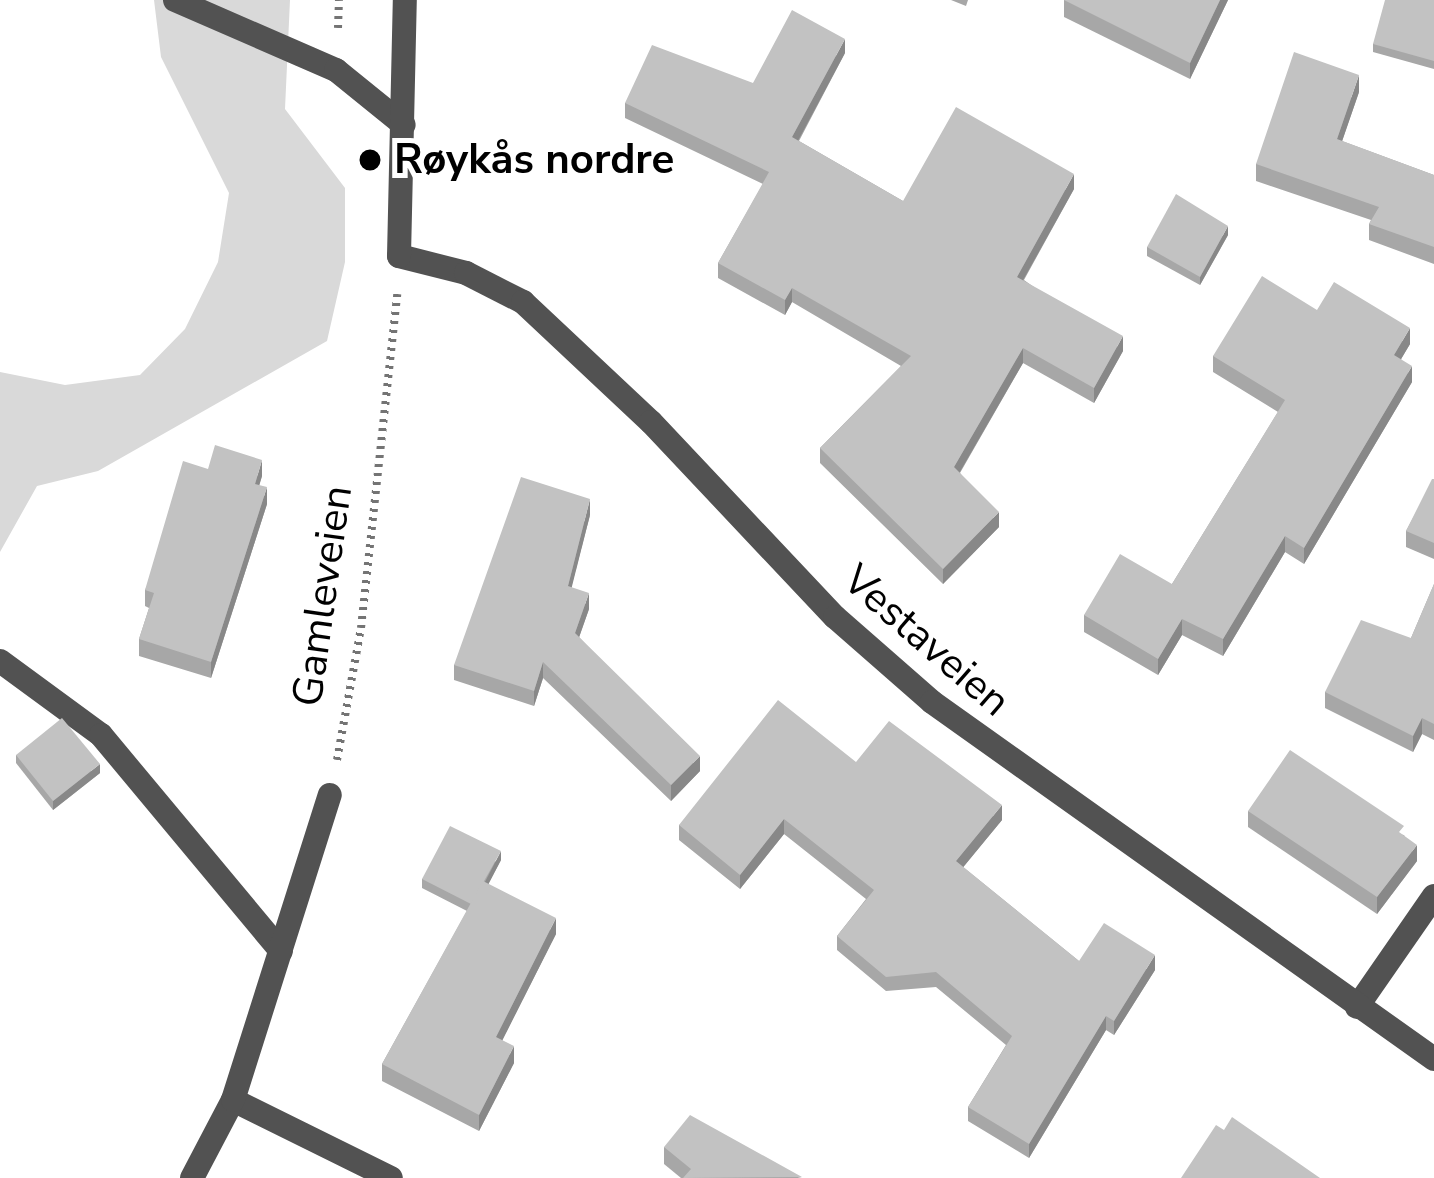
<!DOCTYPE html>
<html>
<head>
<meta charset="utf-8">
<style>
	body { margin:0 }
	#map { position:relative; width:1434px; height:1178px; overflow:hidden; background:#fff; font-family:"Nunito Sans",sans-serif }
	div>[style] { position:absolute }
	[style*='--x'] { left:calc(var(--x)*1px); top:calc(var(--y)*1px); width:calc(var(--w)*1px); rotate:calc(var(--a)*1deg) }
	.green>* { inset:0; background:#d9d9d9 }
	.path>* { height:8px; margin-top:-4px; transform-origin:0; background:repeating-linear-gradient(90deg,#747474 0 3px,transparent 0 9px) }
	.service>* { height:24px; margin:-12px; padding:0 12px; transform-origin:12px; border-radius:12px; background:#525252 }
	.minor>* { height:24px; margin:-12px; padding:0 12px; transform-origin:12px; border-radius:12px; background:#525252 }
	.tertiary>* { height:24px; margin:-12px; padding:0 12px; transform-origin:12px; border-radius:12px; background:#525252 }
	.wall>* { inset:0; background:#a7a7a7 }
	.shaded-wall>* { inset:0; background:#888 }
	.building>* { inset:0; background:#c2c2c2 }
	.dots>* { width:33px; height:33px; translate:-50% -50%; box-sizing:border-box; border:6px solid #fff; border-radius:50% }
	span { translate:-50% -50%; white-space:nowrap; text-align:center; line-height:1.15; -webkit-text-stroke:10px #fff; paint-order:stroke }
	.poi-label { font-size:42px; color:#000; font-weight:700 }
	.left { translate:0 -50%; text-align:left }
	.street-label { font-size:42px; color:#000 }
</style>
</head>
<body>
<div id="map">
	<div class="green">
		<div style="clip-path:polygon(154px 0,290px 0,285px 109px,345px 188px,345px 262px,327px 341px,98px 471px,37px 486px,0 552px,0 372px,65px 385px,140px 375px,185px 329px,218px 262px,229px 193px,161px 57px)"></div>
	</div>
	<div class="path">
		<div style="--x:338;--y:28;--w:28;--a:-88"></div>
		<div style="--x:337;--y:760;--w:134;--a:-79.7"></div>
		<div style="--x:361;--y:628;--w:336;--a:-83.8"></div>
	</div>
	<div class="service">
		<div style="--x:175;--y:0;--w:176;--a:23.5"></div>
		<div style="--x:336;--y:70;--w:87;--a:39"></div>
		<div style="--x:0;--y:661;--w:125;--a:36.2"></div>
		<div style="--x:101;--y:735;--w:281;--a:50.2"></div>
		<div style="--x:1357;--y:1007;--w:135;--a:-55.3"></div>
	</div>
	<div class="minor">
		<div style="--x:399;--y:256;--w:69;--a:14.2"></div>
		<div style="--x:466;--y:273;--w:64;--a:27"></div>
		<div style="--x:523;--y:302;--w:175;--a:43.2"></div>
		<div style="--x:651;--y:422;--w:268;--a:46.7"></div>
		<div style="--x:835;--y:617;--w:129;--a:41.2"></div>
		<div style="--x:932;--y:702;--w:616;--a:35.42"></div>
		<div style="--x:233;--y:1100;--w:176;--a:26.3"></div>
	</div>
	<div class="tertiary">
		<div style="--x:399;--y:256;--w:256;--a:-88.7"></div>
		<div style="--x:192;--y:1178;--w:88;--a:-62.3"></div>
		<div style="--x:233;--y:1100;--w:320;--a:-72.4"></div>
	</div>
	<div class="wall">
		<div style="clip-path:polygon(951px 0,968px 0,966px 6px)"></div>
		<div style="clip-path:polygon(1064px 0,1228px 0,1190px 79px,1064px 17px)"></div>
		<div style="clip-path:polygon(1434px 0,1434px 69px,1373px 52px,1373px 44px)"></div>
		<div style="clip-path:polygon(845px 53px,799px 141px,903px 201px,1074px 189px,1024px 280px,1123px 351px,1094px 403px,1023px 363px,960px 473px,999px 527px,943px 584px,820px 463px,820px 448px,901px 366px,792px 302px,785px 315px,718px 278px,718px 263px,763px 184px,625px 118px,625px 103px,753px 83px)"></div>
		<div style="clip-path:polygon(1359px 92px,1342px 141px,1434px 175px,1434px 264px,1369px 240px,1369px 224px,1371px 220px,1256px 181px,1256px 164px)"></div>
		<div style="clip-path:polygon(1228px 235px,1200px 285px,1147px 256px,1147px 247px)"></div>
		<div style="clip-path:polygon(1317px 310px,1410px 344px,1401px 359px,1412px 382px,1304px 564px,1285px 552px,1223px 656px,1182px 635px,1158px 675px,1084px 632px,1084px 615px,1172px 584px,1278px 412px,1213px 372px,1213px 356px)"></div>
		<div style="clip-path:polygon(208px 469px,262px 476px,259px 485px,267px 504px,211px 678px,139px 656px,139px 639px,149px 608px,145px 606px,145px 590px)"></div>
		<div style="clip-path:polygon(1434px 479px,1434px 559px,1406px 547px,1406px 531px)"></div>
		<div style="clip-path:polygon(590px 515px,571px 588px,589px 609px,579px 637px,700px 771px,671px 801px,543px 678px,534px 706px,454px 680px,454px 665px)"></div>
		<div style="clip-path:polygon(1434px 584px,1434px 740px,1422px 734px,1413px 752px,1325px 708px,1325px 692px,1411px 638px)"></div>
		<div style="clip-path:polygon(16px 755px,100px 773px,53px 810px,16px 763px)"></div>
		<div style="clip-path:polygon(856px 762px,1002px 820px,963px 867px,1079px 961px,1155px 970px,1114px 1035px,1106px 1030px,1029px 1158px,968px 1121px,968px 1107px,1006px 1045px,936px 987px,886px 991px,837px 950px,837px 936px,866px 899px,784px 834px,740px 889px,679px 840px,679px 825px)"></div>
		<div style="clip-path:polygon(1248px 811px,1404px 835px,1417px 861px,1377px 914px,1248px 827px)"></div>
		<div style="clip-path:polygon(501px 860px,488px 884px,556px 934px,502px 1040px,514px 1063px,479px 1131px,382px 1081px,382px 1064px,467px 911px,422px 888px,422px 879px)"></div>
		<div style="clip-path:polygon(664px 1147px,802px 1178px,681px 1178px,664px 1164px)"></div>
	</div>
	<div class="shaded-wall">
		<div style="clip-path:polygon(1220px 0,1228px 0,1190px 79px,1190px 63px)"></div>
		<div style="clip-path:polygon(845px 39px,845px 53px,792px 152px,792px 137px)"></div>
		<div style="clip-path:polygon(1359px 75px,1359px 92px,1337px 156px,1337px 139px)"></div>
		<div style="clip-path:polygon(1074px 174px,1074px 189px,1017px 291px,1017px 277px)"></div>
		<div style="clip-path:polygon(1228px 226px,1228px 235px,1200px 285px,1200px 277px)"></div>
		<div style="clip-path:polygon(792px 288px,792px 302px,785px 315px,785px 300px)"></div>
		<div style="clip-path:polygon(1410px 328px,1410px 344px,1394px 371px,1394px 355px)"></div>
		<div style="clip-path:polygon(1123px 336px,1123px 351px,1094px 403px,1094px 388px)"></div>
		<div style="clip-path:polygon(1023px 348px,1023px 363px,954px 482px,954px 467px)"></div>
		<div style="clip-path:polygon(1412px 366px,1412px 382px,1304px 564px,1304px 548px)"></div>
		<div style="clip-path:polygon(262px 460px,262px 476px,255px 500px,255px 484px)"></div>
		<div style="clip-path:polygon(267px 487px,267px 504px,211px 678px,211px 662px)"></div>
		<div style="clip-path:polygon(590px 499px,590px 515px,568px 602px,568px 586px)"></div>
		<div style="clip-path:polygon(999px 512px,999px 527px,943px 584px,943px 569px)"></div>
		<div style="clip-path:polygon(1285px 536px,1285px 552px,1223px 656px,1223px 639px)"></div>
		<div style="clip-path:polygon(589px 593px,589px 609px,575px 649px,575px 633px)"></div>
		<div style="clip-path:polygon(1182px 619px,1182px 635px,1158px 675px,1158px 659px)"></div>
		<div style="clip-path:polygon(543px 662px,543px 678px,534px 706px,534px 691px)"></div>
		<div style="clip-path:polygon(1422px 718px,1422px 734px,1413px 752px,1413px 736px)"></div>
		<div style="clip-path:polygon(700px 756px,700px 771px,671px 801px,671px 785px)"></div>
		<div style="clip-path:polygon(100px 764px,100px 773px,53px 810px,53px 801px)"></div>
		<div style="clip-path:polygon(1002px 805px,1002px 820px,956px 876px,956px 861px)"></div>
		<div style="clip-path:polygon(784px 819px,784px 834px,740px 889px,740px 875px)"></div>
		<div style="clip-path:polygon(1417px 845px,1417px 861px,1377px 914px,1377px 897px)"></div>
		<div style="clip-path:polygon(501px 851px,501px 860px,473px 914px,473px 905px)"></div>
		<div style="clip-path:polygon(556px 918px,556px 934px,496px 1053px,496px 1037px)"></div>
		<div style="clip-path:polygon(1155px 955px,1155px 970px,1114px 1035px,1114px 1021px)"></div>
		<div style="clip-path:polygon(1106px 1016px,1106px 1030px,1029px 1158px,1029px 1144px)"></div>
		<div style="clip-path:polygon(514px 1046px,514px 1063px,479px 1131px,479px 1115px)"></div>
	</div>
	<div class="building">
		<div style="clip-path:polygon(1064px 0,1220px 0,1190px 63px)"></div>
		<div style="clip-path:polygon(1385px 0,1434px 0,1434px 61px,1373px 44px)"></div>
		<div style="clip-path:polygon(792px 10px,845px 39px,792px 137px,903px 201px,956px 107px,1074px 174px,1017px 277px,1123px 336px,1094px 388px,1023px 348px,954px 467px,999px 512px,943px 569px,820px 448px,911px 356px,792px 288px,785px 300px,718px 263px,769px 172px,625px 103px,652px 45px,753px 83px)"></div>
		<div style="clip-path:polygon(1294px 52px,1359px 75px,1337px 139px,1434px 175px,1434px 247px,1369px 224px,1379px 207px,1256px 164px)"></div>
		<div style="clip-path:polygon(1176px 194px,1228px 226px,1200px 277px,1147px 247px)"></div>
		<div style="clip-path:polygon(1262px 276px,1317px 310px,1334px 282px,1410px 328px,1394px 355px,1412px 366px,1304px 548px,1285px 536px,1223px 639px,1182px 619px,1158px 659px,1084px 615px,1120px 554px,1172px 584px,1285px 400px,1213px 356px)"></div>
		<div style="clip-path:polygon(215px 445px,262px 460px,255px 484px,267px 487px,211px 662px,139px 639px,154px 593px,145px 590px,183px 461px,208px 469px)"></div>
		<div style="clip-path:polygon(521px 477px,590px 499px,568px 586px,589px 593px,575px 633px,700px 756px,671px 785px,543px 662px,534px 691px,454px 665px)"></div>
		<div style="clip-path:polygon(1432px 479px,1434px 479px,1434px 543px,1406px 531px)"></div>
		<div style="clip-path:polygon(1434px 584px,1434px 724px,1422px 718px,1413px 736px,1325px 692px,1361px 620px,1411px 638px)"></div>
		<div style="clip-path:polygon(778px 700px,856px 762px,889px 721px,1002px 805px,956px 861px,1079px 961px,1104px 923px,1155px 955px,1114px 1021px,1106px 1016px,1029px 1144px,968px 1107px,1012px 1036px,936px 972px,886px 977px,837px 936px,874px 890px,784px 819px,740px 875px,679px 825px)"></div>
		<div style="clip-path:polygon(62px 718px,100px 764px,53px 801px,16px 755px)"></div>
		<div style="clip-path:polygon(1290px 750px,1404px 826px,1399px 832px,1417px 845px,1377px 897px,1248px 811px)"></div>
		<div style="clip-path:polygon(450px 826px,501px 851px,471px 904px,422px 879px)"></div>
		<div style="clip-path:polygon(483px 881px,556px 918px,496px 1037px,514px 1046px,479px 1115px,382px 1064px)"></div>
		<div style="clip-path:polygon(690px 1115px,802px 1177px,683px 1178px,691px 1169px,664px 1147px)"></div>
		<div style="clip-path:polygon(1232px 1117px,1320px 1178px,1181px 1178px,1216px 1125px,1224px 1130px)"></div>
	</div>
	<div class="dots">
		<div style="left:370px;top:160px;background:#000"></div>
	</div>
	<div class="poi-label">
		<span class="left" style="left:394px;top:160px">Røykås nordre</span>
	</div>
	<div class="street-label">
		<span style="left:323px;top:596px;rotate:-82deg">Gamleveien</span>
		<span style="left:926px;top:641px;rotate:41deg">Vestaveien</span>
	</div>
</div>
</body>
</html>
